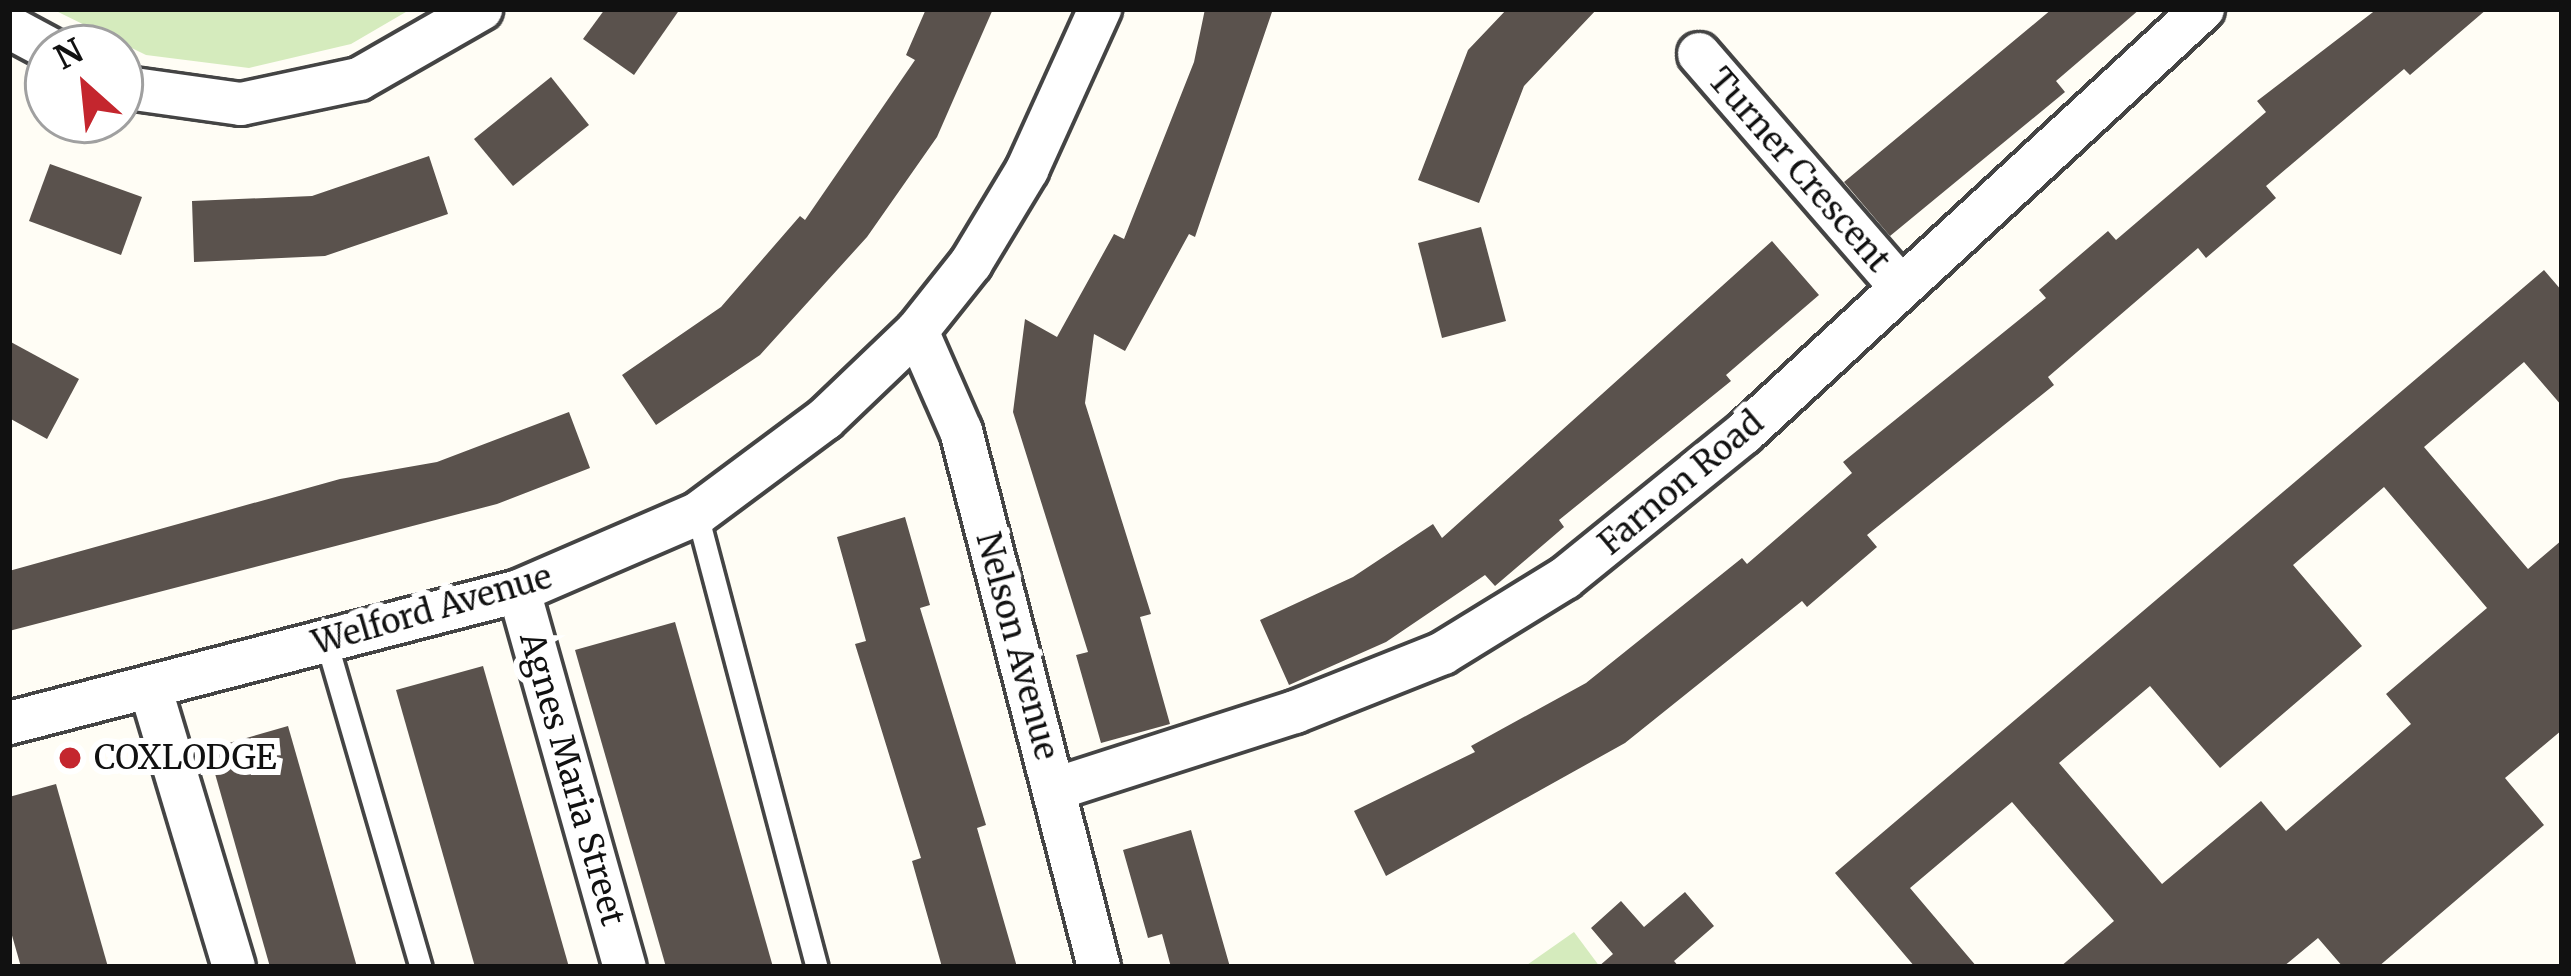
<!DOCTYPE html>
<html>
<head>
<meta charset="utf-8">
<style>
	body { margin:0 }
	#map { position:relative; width:2571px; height:976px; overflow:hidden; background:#fffdf5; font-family:Merriweather,serif }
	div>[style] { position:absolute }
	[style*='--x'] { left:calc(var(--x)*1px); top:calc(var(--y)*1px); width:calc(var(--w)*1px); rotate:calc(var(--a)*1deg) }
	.green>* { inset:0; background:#d5ebbd }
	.building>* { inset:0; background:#5a524d }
	.roads { filter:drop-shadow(3px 0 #444) drop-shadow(-3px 0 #444) drop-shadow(0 3px #444) drop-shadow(0 -3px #444) }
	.service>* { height:21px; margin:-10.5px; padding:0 10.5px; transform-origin:10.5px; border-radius:10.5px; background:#fff }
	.minor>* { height:42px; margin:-21px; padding:0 21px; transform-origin:21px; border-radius:21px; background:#fff }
	.dots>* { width:33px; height:33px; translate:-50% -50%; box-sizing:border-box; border:6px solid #fff; border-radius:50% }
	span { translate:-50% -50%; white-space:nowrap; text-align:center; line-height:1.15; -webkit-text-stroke:12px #fff; paint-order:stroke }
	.street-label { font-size:33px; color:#111 }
	.poi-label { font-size:33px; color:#111 }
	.left { translate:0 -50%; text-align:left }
	.frame { position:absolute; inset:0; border:12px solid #111; pointer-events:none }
	.north { position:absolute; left:24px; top:24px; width:120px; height:120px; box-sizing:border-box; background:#fff; border:3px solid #a0a0a0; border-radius:50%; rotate:333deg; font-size:33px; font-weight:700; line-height:48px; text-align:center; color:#111 }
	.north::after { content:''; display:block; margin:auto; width:42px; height:54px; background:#c4262e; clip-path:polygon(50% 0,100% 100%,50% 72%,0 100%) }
</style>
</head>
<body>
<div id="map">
	<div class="green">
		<div style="clip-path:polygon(52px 9px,411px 9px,351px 44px,249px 68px,146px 55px)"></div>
		<div style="clip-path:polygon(1574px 932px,1600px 967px,1524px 967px)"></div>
	</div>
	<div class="building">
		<div style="clip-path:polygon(605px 9px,680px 9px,634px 75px,583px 39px)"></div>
		<div style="clip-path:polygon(926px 9px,993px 9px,937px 137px,867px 237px,760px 355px,656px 425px,622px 375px,721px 307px,800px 216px,805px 220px,915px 60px,906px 55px)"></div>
		<div style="clip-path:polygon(1205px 9px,1273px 9px,1195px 237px,1189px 234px,1125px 351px,1094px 334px,1085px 403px,1151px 614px,1140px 617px,1170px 724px,1101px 743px,1076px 655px,1088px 652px,1013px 412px,1025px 319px,1057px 337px,1114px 234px,1124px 239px,1194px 62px)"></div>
		<div style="clip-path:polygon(1507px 9px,1597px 9px,1524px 86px,1479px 203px,1418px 180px,1468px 50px)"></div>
		<div style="clip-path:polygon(2052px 9px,2140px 9px,2056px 81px,2065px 92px,1890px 236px,1844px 182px)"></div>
		<div style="clip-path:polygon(2377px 9px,2487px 9px,2410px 75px,2404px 69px,2266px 186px,2276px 198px,2206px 258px,2198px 248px,2048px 377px,2054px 385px,1867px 535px,1877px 547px,1807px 607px,1802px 601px,1625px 743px,1386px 876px,1354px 811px,1475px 752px,1471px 746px,1586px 683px,1742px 558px,1747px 564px,1852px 473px,1843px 462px,2046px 298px,2039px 290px,2108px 231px,2116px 240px,2266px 112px,2257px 101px)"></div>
		<div style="clip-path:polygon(551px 77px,589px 125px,513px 186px,474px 139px)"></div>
		<div style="clip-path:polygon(429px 156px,448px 214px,325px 256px,194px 262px,192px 201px,312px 196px)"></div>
		<div style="clip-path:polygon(50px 164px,142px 197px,121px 255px,29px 221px)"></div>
		<div style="clip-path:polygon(1481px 227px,1506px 321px,1442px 338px,1418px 243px)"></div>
		<div style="clip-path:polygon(1772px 241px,1819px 295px,1726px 375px,1731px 381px,1559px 520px,1564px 527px,1495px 586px,1485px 575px,1386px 642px,1289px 685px,1260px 620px,1353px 577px,1433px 524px,1442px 538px)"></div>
		<div style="clip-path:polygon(evenodd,2544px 270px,2562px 291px,2562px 406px,2524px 362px,2424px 447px,2528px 569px,2562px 540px,2562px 730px,2505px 778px,2544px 825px,2378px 967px,2343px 967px,2318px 938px,2283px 967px,2060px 967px,2114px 921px,2012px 802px,1910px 888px,1977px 967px,1915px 967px,1835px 873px,2544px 270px,2384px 487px,2487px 608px,2386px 694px,2411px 724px,2286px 831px,2261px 801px,2162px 884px,2059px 763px,2150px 686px,2220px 768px,2362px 646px,2293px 565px,2384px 487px)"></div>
		<div style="clip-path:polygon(9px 341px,79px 379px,47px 439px,9px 418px)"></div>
		<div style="clip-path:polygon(569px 412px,590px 468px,497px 504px,9px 631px,9px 571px,340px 479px,437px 462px)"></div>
		<div style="clip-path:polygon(905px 517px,930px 605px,920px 608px,986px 825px,977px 828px,1017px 967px,942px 967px,912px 861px,921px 858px,855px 644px,866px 641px,837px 537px)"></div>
		<div style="clip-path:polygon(675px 622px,773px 967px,666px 967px,575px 650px)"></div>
		<div style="clip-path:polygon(483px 666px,569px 967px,475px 967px,396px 690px)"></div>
		<div style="clip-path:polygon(288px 726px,357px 967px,270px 967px,208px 749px)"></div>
		<div style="clip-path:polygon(56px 784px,108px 967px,21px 967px,9px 925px,9px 797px)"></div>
		<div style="clip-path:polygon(1191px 830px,1230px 967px,1171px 967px,1162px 934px,1148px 938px,1123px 850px)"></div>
		<div style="clip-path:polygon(1685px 892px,1714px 926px,1674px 961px,1679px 967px,1598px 967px,1613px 954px,1591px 928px,1621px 901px,1644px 927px)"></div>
	</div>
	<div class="roads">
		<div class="service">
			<div style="--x:697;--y:514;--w:469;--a:75.2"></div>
			<div style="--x:326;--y:641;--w:340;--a:73.8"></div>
		</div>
		<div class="minor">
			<div style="--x:9;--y:27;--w:44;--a:28.3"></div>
			<div style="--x:1699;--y:54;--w:306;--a:49.1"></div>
			<div style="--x:120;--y:87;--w:122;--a:8"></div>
			<div style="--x:241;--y:104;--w:121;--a:-12"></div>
			<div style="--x:359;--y:79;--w:141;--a:-29.8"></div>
			<div style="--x:917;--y:331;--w:109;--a:66.3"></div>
			<div style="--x:961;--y:431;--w:553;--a:75.56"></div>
			<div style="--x:519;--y:591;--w:391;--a:74.3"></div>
			<div style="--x:150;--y:687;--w:292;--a:73.3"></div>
			<div style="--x:9;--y:723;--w:527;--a:-14.51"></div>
			<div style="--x:519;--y:591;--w:194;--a:-23.4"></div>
			<div style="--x:697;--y:514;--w:159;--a:-36.6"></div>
			<div style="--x:825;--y:419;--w:127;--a:-43.7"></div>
			<div style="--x:917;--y:331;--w:87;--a:-51.5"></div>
			<div style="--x:971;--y:263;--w:109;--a:-58.9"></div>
			<div style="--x:1027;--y:170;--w:177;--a:-65.6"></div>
			<div style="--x:1055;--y:789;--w:252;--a:-17.8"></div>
			<div style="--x:1295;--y:712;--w:159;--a:-21.7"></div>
			<div style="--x:1443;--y:653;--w:143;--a:-31.6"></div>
			<div style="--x:1565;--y:578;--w:230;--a:-39"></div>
			<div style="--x:1744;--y:433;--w:625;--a:-42.73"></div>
		</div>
	</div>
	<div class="dots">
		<div style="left:70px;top:758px;background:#c4262e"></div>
	</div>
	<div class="street-label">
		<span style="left:1799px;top:170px;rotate:49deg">Turner Crescent</span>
		<span style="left:1681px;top:483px;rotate:-40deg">Farnon Road</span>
		<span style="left:432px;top:610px;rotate:-16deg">Welford Avenue</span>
		<span style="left:1017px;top:646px;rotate:75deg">Nelson Avenue</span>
		<span style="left:572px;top:779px;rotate:74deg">Agnes Maria Street</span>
	</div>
	<div class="poi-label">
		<span class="left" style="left:94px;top:758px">COXLODGE</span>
	</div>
	<div class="frame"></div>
	<div class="north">N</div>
</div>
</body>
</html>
